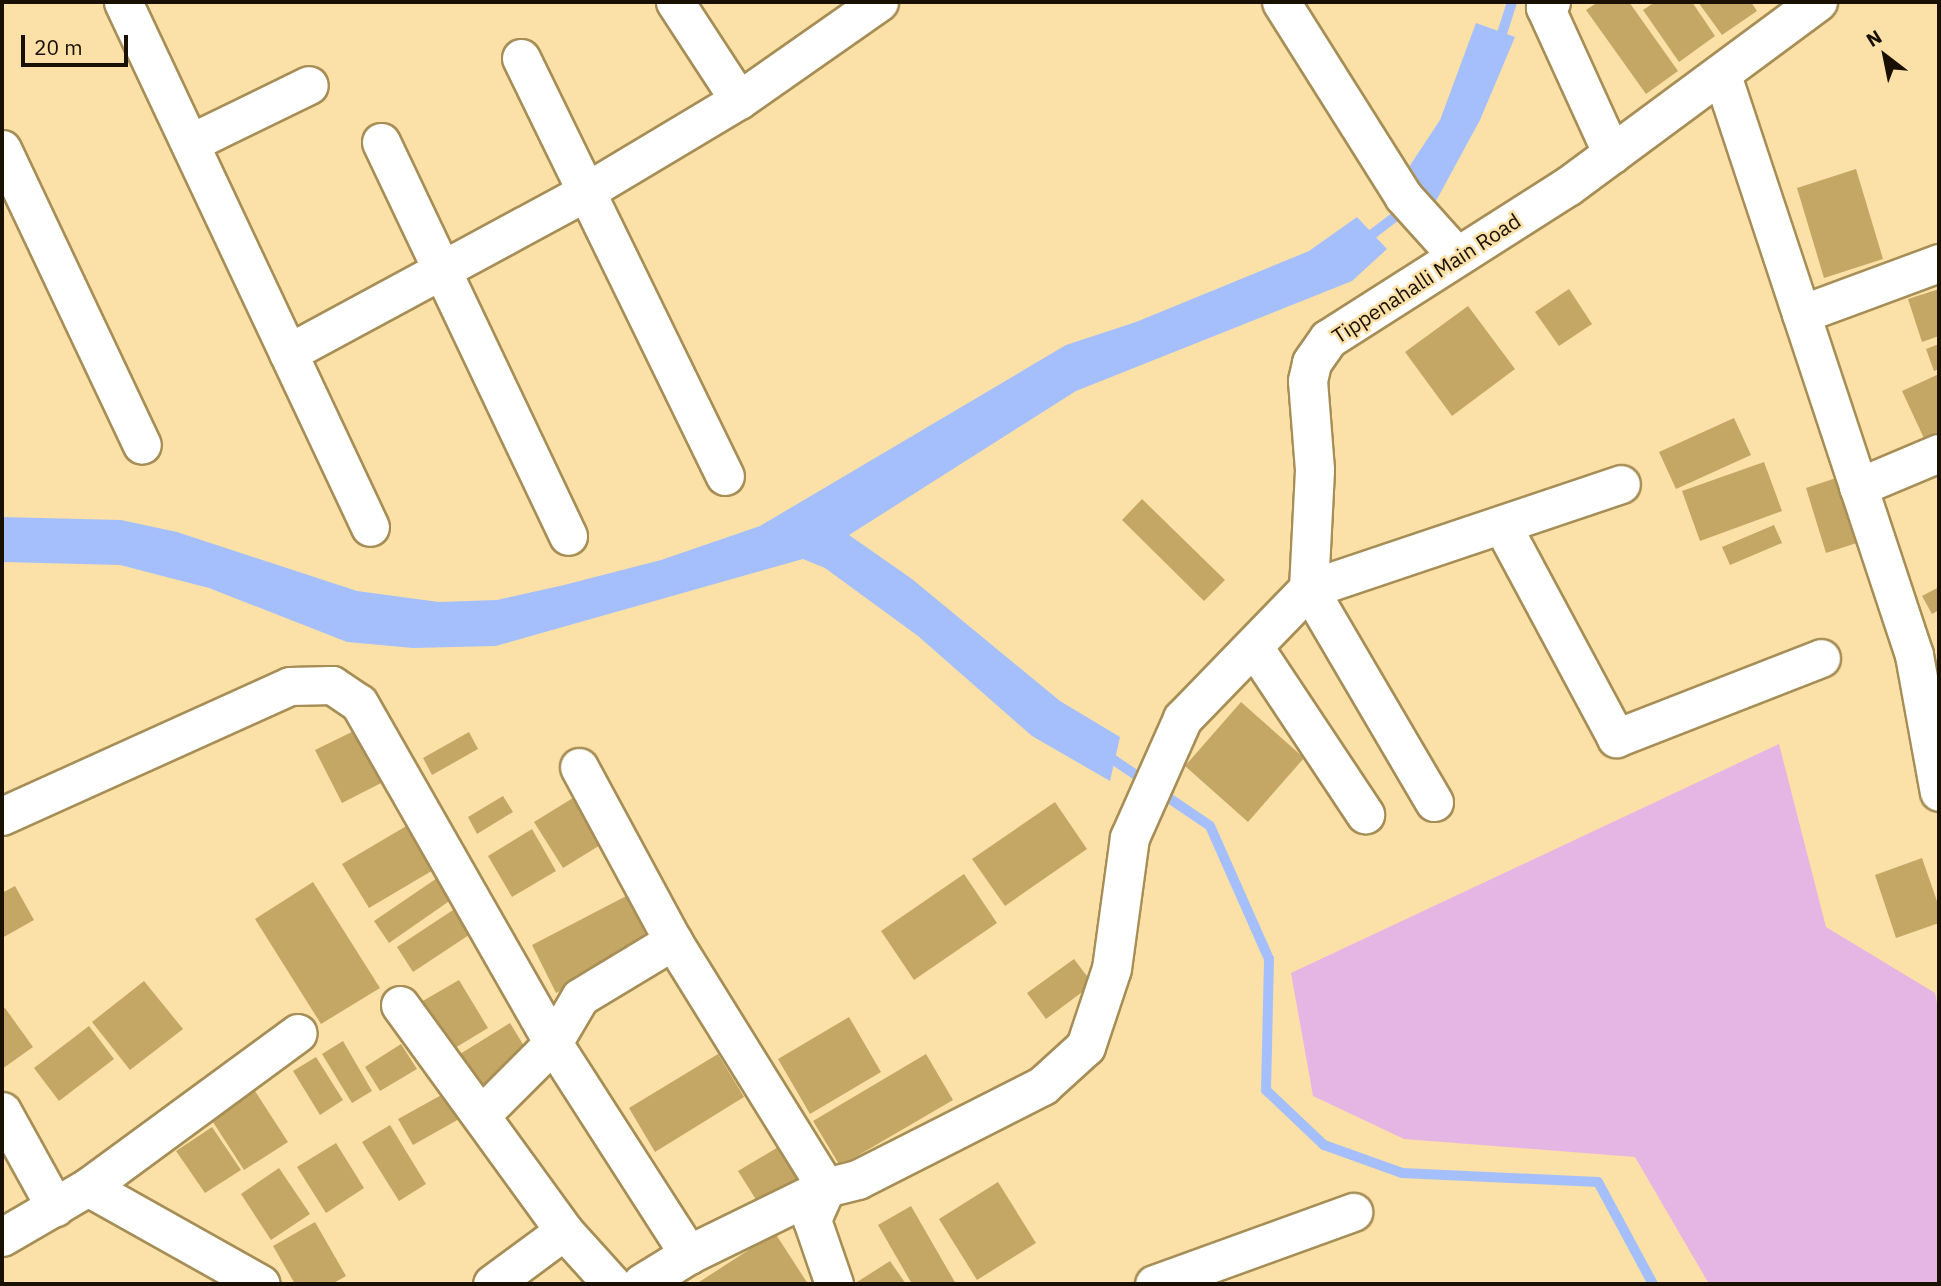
<!DOCTYPE html>
<html>
<head>
<meta charset="utf-8">
<style>
	body { margin:0 }
	#map { position:relative; width:1941px; height:1286px; overflow:hidden; background:#fbe1a7; font-family:"IBM Plex Sans",sans-serif }
	div>[style] { position:absolute }
	[style*='--x'] { left:calc(var(--x)*1px); top:calc(var(--y)*1px); width:calc(var(--w)*1px); rotate:calc(var(--a)*1deg) }
	.green>* { inset:0; background:#e5b6e4 }
	.water>* { inset:0; background:#a5bffd }
	.stream>* { height:10px; margin:-5px; padding:0 5px; transform-origin:5px; border-radius:5px; background:#a5bffd }
	.building>* { inset:0; background:#c5a765 }
	.roads { filter:drop-shadow(2px 0 #a68e56) drop-shadow(-2px 0 #a68e56) drop-shadow(0 2px #a68e56) drop-shadow(0 -2px #a68e56) }
	.minor>* { height:37px; margin:-18.5px; padding:0 18.5px; transform-origin:18.5px; border-radius:18.5px; background:#fff }
	.tertiary>* { height:38px; margin:-19px; padding:0 19px; transform-origin:19px; border-radius:19px; background:#fff }
	span { translate:-50% -50%; white-space:nowrap; text-align:center; line-height:1.15; -webkit-text-stroke:5px #fbe1a7; paint-order:stroke }
	.street-label { font-size:21px; color:#191000 }
	.frame { position:absolute; inset:0; border:4px solid #191000; pointer-events:none }
	.north { position:absolute; left:1850px; top:21px; width:70px; height:70px; -webkit-text-stroke:5px #fbe1a7; paint-order:stroke; rotate:328deg; font-size:19px; font-weight:700; line-height:28px; text-align:center; color:#191000 }
	.north::after { content:''; display:block; margin:auto; width:24px; height:32px; background:#191000; clip-path:polygon(50% 0,100% 100%,50% 72%,0 100%) }
	.scale { position:absolute; left:21px; top:35px; width:107px; height:32px; box-sizing:border-box; border:4px solid #191000; border-top:0; padding-left:9px; font-size:21px; line-height:24px; white-space:nowrap; color:#191000; -webkit-text-stroke:5px #fbe1a7; paint-order:stroke }
</style>
</head>
<body>
<div id="map">
	<div class="green">
		<div style="clip-path:polygon(1779px 744px,1826px 927px,1935px 993px,1939px 1012px,1939px 1284px,1709px 1284px,1635px 1157px,1404px 1139px,1313px 1096px,1291px 973px)"></div>
	</div>
	<div class="water">
		<div style="clip-path:polygon(1476px 23px,1515px 37px,1480px 120px,1430px 212px,1399px 182px,1440px 120px)"></div>
		<div style="clip-path:polygon(1357px 217px,1387px 249px,1352px 281px,1076px 391px,849px 535px,912px 579px,1060px 701px,1120px 737px,1110px 781px,1032px 736px,918px 636px,825px 568px,803px 559px,496px 646px,413px 648px,347px 642px,209px 588px,120px 565px,2px 562px,2px 517px,121px 520px,177px 532px,357px 591px,439px 602px,497px 600px,564px 585px,661px 560px,760px 526px,1066px 345px,1136px 322px,1309px 251px)"></div>
	</div>
	<div class="stream">
		<div style="--x:1498;--y:46;--w:46;--a:-72.3"></div>
		<div style="--x:1362;--y:242;--w:58;--a:-37.3"></div>
		<div style="--x:1105;--y:754;--w:50;--a:34.3"></div>
		<div style="--x:1160;--y:792;--w:60;--a:34.2"></div>
		<div style="--x:1210;--y:826;--w:145;--a:66.1"></div>
		<div style="--x:1269;--y:959;--w:131;--a:91.3"></div>
		<div style="--x:1266;--y:1090;--w:80;--a:43.5"></div>
		<div style="--x:1324;--y:1145;--w:83;--a:19.7"></div>
		<div style="--x:1402;--y:1173;--w:196;--a:2.6"></div>
		<div style="--x:1598;--y:1182;--w:116;--a:61.7"></div>
	</div>
	<div class="building">
		<div style="clip-path:polygon(1598px 2px,1629px 2px,1678px 71px,1646px 94px,1586px 10px)"></div>
		<div style="clip-path:polygon(1655px 2px,1692px 2px,1715px 36px,1679px 62px,1643px 10px)"></div>
		<div style="clip-path:polygon(1698px 2px,1751px 2px,1757px 11px,1722px 35px)"></div>
		<div style="clip-path:polygon(1856px 169px,1883px 259px,1824px 278px,1797px 188px)"></div>
		<div style="clip-path:polygon(1569px 289px,1592px 324px,1559px 346px,1535px 312px)"></div>
		<div style="clip-path:polygon(1939px 289px,1939px 336px,1922px 342px,1908px 299px)"></div>
		<div style="clip-path:polygon(1468px 306px,1515px 369px,1452px 416px,1405px 352px)"></div>
		<div style="clip-path:polygon(1939px 344px,1939px 369px,1934px 371px,1926px 349px)"></div>
		<div style="clip-path:polygon(1939px 374px,1939px 444px,1929px 449px,1902px 391px)"></div>
		<div style="clip-path:polygon(1734px 418px,1751px 455px,1676px 489px,1659px 452px)"></div>
		<div style="clip-path:polygon(1764px 462px,1782px 511px,1700px 541px,1682px 491px)"></div>
		<div style="clip-path:polygon(1845px 475px,1866px 540px,1826px 553px,1806px 488px)"></div>
		<div style="clip-path:polygon(1142px 499px,1225px 580px,1204px 601px,1122px 520px)"></div>
		<div style="clip-path:polygon(1774px 525px,1782px 543px,1730px 565px,1722px 547px)"></div>
		<div style="clip-path:polygon(1939px 587px,1939px 610px,1932px 614px,1922px 596px)"></div>
		<div style="clip-path:polygon(1241px 702px,1304px 758px,1248px 822px,1185px 766px)"></div>
		<div style="clip-path:polygon(362px 727px,389px 779px,342px 803px,315px 750px)"></div>
		<div style="clip-path:polygon(469px 732px,478px 749px,432px 775px,423px 758px)"></div>
		<div style="clip-path:polygon(581px 793px,610px 839px,563px 868px,534px 822px)"></div>
		<div style="clip-path:polygon(503px 796px,513px 812px,477px 834px,468px 817px)"></div>
		<div style="clip-path:polygon(1055px 802px,1087px 849px,1005px 906px,972px 859px)"></div>
		<div style="clip-path:polygon(408px 825px,435px 869px,369px 908px,342px 864px)"></div>
		<div style="clip-path:polygon(532px 829px,556px 871px,512px 897px,488px 856px)"></div>
		<div style="clip-path:polygon(1922px 858px,1939px 907px,1939px 923px,1896px 938px,1875px 875px)"></div>
		<div style="clip-path:polygon(443px 874px,458px 895px,389px 943px,374px 921px)"></div>
		<div style="clip-path:polygon(964px 874px,997px 923px,914px 980px,881px 931px)"></div>
		<div style="clip-path:polygon(313px 882px,380px 988px,321px 1024px,255px 919px)"></div>
		<div style="clip-path:polygon(15px 886px,34px 920px,2px 938px,2px 893px)"></div>
		<div style="clip-path:polygon(632px 893px,657px 942px,556px 993px,532px 945px)"></div>
		<div style="clip-path:polygon(456px 908px,472px 933px,413px 972px,397px 947px)"></div>
		<div style="clip-path:polygon(1074px 959px,1093px 984px,1046px 1019px,1027px 993px)"></div>
		<div style="clip-path:polygon(459px 980px,488px 1028px,450px 1051px,421px 1002px)"></div>
		<div style="clip-path:polygon(144px 981px,183px 1029px,130px 1070px,92px 1022px)"></div>
		<div style="clip-path:polygon(5px 1008px,33px 1047px,2px 1069px,2px 1010px)"></div>
		<div style="clip-path:polygon(849px 1017px,881px 1072px,810px 1114px,778px 1059px)"></div>
		<div style="clip-path:polygon(510px 1023px,529px 1054px,480px 1086px,460px 1054px)"></div>
		<div style="clip-path:polygon(89px 1026px,114px 1059px,59px 1101px,34px 1068px)"></div>
		<div style="clip-path:polygon(343px 1041px,372px 1091px,352px 1103px,322px 1054px)"></div>
		<div style="clip-path:polygon(401px 1044px,417px 1069px,380px 1091px,365px 1067px)"></div>
		<div style="clip-path:polygon(718px 1054px,744px 1097px,655px 1152px,629px 1108px)"></div>
		<div style="clip-path:polygon(926px 1054px,953px 1100px,840px 1166px,813px 1121px)"></div>
		<div style="clip-path:polygon(316px 1057px,343px 1100px,320px 1115px,293px 1071px)"></div>
		<div style="clip-path:polygon(246px 1077px,288px 1142px,244px 1170px,202px 1105px)"></div>
		<div style="clip-path:polygon(454px 1088px,468px 1114px,413px 1145px,398px 1119px)"></div>
		<div style="clip-path:polygon(390px 1125px,426px 1184px,399px 1201px,362px 1142px)"></div>
		<div style="clip-path:polygon(212px 1127px,241px 1170px,205px 1193px,176px 1151px)"></div>
		<div style="clip-path:polygon(790px 1140px,811px 1176px,760px 1206px,738px 1171px)"></div>
		<div style="clip-path:polygon(336px 1143px,364px 1188px,326px 1213px,297px 1167px)"></div>
		<div style="clip-path:polygon(279px 1168px,310px 1214px,271px 1240px,241px 1194px)"></div>
		<div style="clip-path:polygon(998px 1182px,1036px 1243px,977px 1280px,939px 1219px)"></div>
		<div style="clip-path:polygon(911px 1206px,956px 1284px,912px 1284px,878px 1225px)"></div>
		<div style="clip-path:polygon(315px 1222px,346px 1276px,332px 1284px,295px 1284px,273px 1246px)"></div>
		<div style="clip-path:polygon(775px 1233px,808px 1284px,696px 1284px)"></div>
		<div style="clip-path:polygon(890px 1261px,906px 1284px,854px 1284px)"></div>
	</div>
	<div class="roads">
		<div class="minor">
			<div style="--x:123;--y:2;--w:580;--a:64.8"></div>
			<div style="--x:675;--y:2;--w:117;--a:56.9"></div>
			<div style="--x:1281;--y:2;--w:229;--a:57.8"></div>
			<div style="--x:1403;--y:196;--w:81;--a:48"></div>
			<div style="--x:1551;--y:2;--w:8;--a:140"></div>
			<div style="--x:1545;--y:7;--w:162;--a:65.5"></div>
			<div style="--x:521;--y:58;--w:465;--a:64"></div>
			<div style="--x:1722;--y:75;--w:611;--a:71.68"></div>
			<div style="--x:1914;--y:655;--w:139;--a:79.7"></div>
			<div style="--x:381;--y:142;--w:436;--a:64.6"></div>
			<div style="--x:190;--y:143;--w:132;--a:-26"></div>
			<div style="--x:2;--y:149;--w:327;--a:64.7"></div>
			<div style="--x:1801;--y:314;--w:147;--a:-20.3"></div>
			<div style="--x:288;--y:353;--w:326;--a:-28.4"></div>
			<div style="--x:575;--y:198;--w:191;--a:-30.9"></div>
			<div style="--x:739;--y:100;--w:171;--a:-35"></div>
			<div style="--x:1858;--y:487;--w:88;--a:-22.8"></div>
			<div style="--x:1502;--y:525;--w:242;--a:61.8"></div>
			<div style="--x:1616;--y:738;--w:220;--a:-21.3"></div>
			<div style="--x:1254;--y:647;--w:201;--a:56.4"></div>
			<div style="--x:579;--y:767;--w:198;--a:61.6"></div>
			<div style="--x:673;--y:941;--w:291;--a:58.2"></div>
			<div style="--x:826;--y:1188;--w:35;--a:114"></div>
			<div style="--x:812;--y:1220;--w:68;--a:71"></div>
			<div style="--x:1434;--y:802;--w:247;--a:-120.4"></div>
			<div style="--x:1309;--y:589;--w:329;--a:-18.6"></div>
			<div style="--x:2;--y:816;--w:316;--a:-24.3"></div>
			<div style="--x:290;--y:686;--w:42;--a:-1.4"></div>
			<div style="--x:332;--y:685;--w:32;--a:34"></div>
			<div style="--x:359;--y:703;--w:391;--a:60.3"></div>
			<div style="--x:553;--y:1043;--w:252;--a:57.3"></div>
			<div style="--x:400;--y:1005;--w:279;--a:54"></div>
			<div style="--x:564;--y:1231;--w:72;--a:47.8"></div>
			<div style="--x:2;--y:1111;--w:110;--a:61.1"></div>
			<div style="--x:481;--y:1115;--w:102;--a:-45"></div>
			<div style="--x:553;--y:1043;--w:53;--a:-59.6"></div>
			<div style="--x:580;--y:997;--w:109;--a:-31.1"></div>
			<div style="--x:88;--y:1187;--w:198;--a:29.3"></div>
			<div style="--x:2;--y:1237;--w:99;--a:-30.2"></div>
			<div style="--x:88;--y:1187;--w:260;--a:-36.3"></div>
			<div style="--x:492;--y:1284;--w:89;--a:-36.4"></div>
			<div style="--x:1154;--y:1284;--w:212;--a:-19.9"></div>
		</div>
		<div class="tertiary">
			<div style="--x:642;--y:1284;--w:55;--a:-31.7"></div>
			<div style="--x:689;--y:1255;--w:153;--a:-26.1"></div>
			<div style="--x:826;--y:1188;--w:33;--a:-14"></div>
			<div style="--x:858;--y:1180;--w:208;--a:-26.9"></div>
			<div style="--x:1043;--y:1086;--w:58;--a:-42.2"></div>
			<div style="--x:1086;--y:1047;--w:82;--a:-71.6"></div>
			<div style="--x:1112;--y:969;--w:132;--a:-82.2"></div>
			<div style="--x:1130;--y:838;--w:130;--a:-66"></div>
			<div style="--x:1183;--y:719;--w:181;--a:-45.9"></div>
			<div style="--x:1309;--y:589;--w:119;--a:-87.1"></div>
			<div style="--x:1315;--y:470;--w:89;--a:-94.5"></div>
			<div style="--x:1308;--y:381;--w:18;--a:-77"></div>
			<div style="--x:1312;--y:363;--w:29;--a:-55"></div>
			<div style="--x:1329;--y:339;--w:283;--a:-32.5"></div>
			<div style="--x:1568;--y:187;--w:311;--a:-36.5"></div>
		</div>
	</div>
	<div class="street-label">
		<span style="left:1426px;top:278px;rotate:-33deg">Tippenahalli Main Road</span>
	</div>
	<div class="frame"></div>
	<div class="north">N</div>
	<div class="scale">20 m</div>
</div>
</body>
</html>
